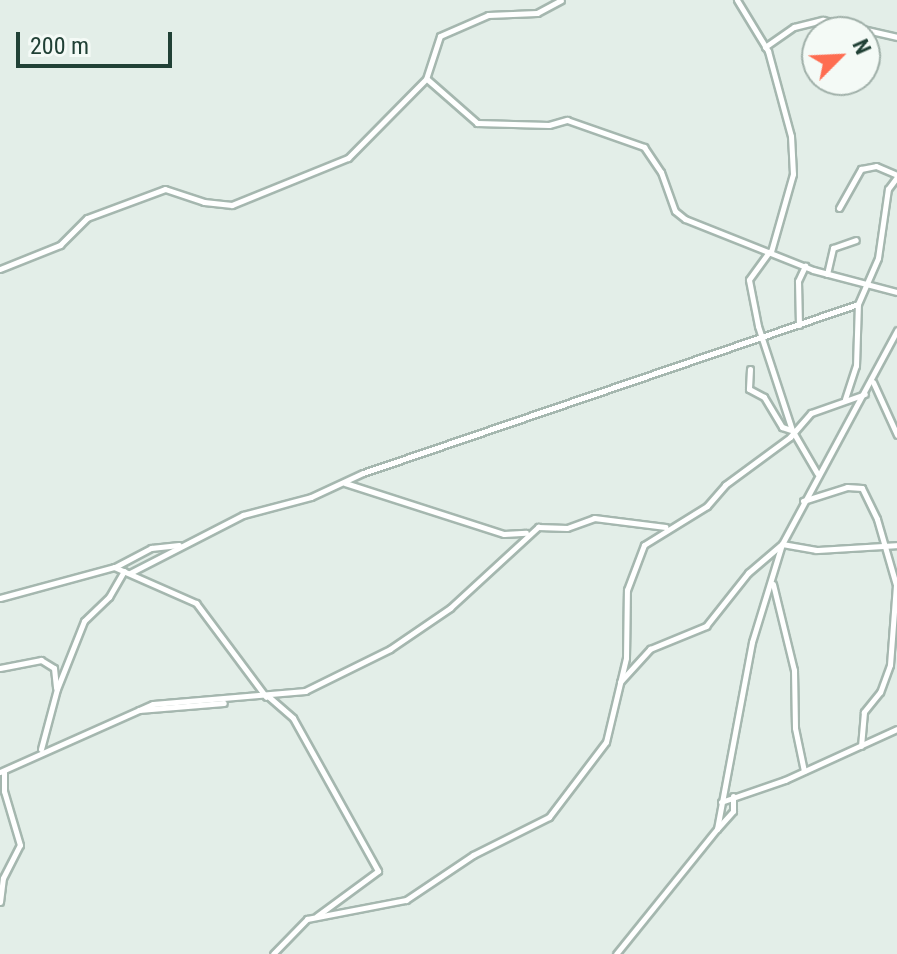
<!DOCTYPE html>
<html>
<head>
<meta charset="utf-8">
<style>
	body { margin:0 }
	#map { position:relative; width:897px; height:954px; overflow:hidden; background:#e3eee8; font-family:"Roboto Condensed",sans-serif }
	div>[style] { position:absolute }
	[style*='--x'] { left:calc(var(--x)*1px); top:calc(var(--y)*1px); width:calc(var(--w)*1px); rotate:calc(var(--a)*1deg) }
	.roads { filter:drop-shadow(2px 0 #a5b7af) drop-shadow(-2px 0 #a5b7af) drop-shadow(0 2px #a5b7af) drop-shadow(0 -2px #a5b7af) }
	.minor>* { height:5px; margin:-2.5px; padding:0 2.5px; transform-origin:2.5px; border-radius:2.5px; background:#fff }
	span { translate:-50% -50%; white-space:nowrap; text-align:center; line-height:1.15; -webkit-text-stroke:8px #f4faf6; paint-order:stroke }
	.north { position:absolute; left:801px; top:16px; width:80px; height:80px; box-sizing:border-box; background:#f4faf6; border:2px solid #a0b0a9; border-radius:50%; rotate:66deg; font-size:22px; font-weight:700; line-height:32px; text-align:center; color:#214136 }
	.north::after { content:''; display:block; margin:auto; width:28px; height:36px; background:#fe6d51; clip-path:polygon(50% 0,100% 100%,50% 72%,0 100%) }
	.scale { position:absolute; left:16px; top:32px; width:156px; height:36px; box-sizing:border-box; border:4px solid #214136; border-top:0; padding-left:10px; font-size:24px; line-height:28px; white-space:nowrap; color:#214136; -webkit-text-stroke:6px #f4faf6; paint-order:stroke }
</style>
</head>
<body>
<div id="map">
	<div class="roads">
		<div class="minor">
			<div style="--x:737;--y:0;--w:60;--a:58.7"></div>
			<div style="--x:768;--y:51;--w:88;--a:74.9"></div>
			<div style="--x:791;--y:136;--w:38;--a:87"></div>
			<div style="--x:793;--y:174;--w:81;--a:105.8"></div>
			<div style="--x:765;--y:47;--w:35;--a:-35"></div>
			<div style="--x:794;--y:27;--w:30;--a:-14"></div>
			<div style="--x:823;--y:20;--w:76;--a:12.9"></div>
			<div style="--x:427;--y:79;--w:67;--a:41.3"></div>
			<div style="--x:477;--y:123;--w:72;--a:1.6"></div>
			<div style="--x:549;--y:125;--w:19;--a:-16"></div>
			<div style="--x:567;--y:120;--w:82;--a:19.3"></div>
			<div style="--x:644;--y:147;--w:30;--a:56"></div>
			<div style="--x:661;--y:172;--w:41;--a:70.3"></div>
			<div style="--x:675;--y:211;--w:13;--a:39"></div>
			<div style="--x:685;--y:219;--w:138;--a:21.7"></div>
			<div style="--x:813;--y:270;--w:87;--a:14.7"></div>
			<div style="--x:839;--y:208;--w:45;--a:-60.6"></div>
			<div style="--x:861;--y:169;--w:15;--a:-11"></div>
			<div style="--x:876;--y:166;--w:23;--a:23"></div>
			<div style="--x:769;--y:252;--w:34;--a:126"></div>
			<div style="--x:749;--y:280;--w:47;--a:78.9"></div>
			<div style="--x:758;--y:326;--w:109;--a:71.9"></div>
			<div style="--x:792;--y:430;--w:50;--a:59.8"></div>
			<div style="--x:0;--y:269;--w:65;--a:-21.8"></div>
			<div style="--x:60;--y:245;--w:38;--a:-45"></div>
			<div style="--x:87;--y:218;--w:83;--a:-20.4"></div>
			<div style="--x:165;--y:189;--w:41;--a:18.4"></div>
			<div style="--x:204;--y:202;--w:28;--a:6"></div>
			<div style="--x:232;--y:205;--w:125;--a:-22.1"></div>
			<div style="--x:348;--y:158;--w:111;--a:-45.4"></div>
			<div style="--x:426;--y:79;--w:45;--a:-72"></div>
			<div style="--x:440;--y:36;--w:52;--a:-23.6"></div>
			<div style="--x:488;--y:15;--w:49;--a:-2.3"></div>
			<div style="--x:537;--y:13;--w:27;--a:-28"></div>
			<div style="--x:827;--y:274;--w:27;--a:-77"></div>
			<div style="--x:833;--y:248;--w:24;--a:-19"></div>
			<div style="--x:799;--y:325;--w:44;--a:-91.3"></div>
			<div style="--x:798;--y:281;--w:17;--a:-65"></div>
			<div style="--x:750;--y:369;--w:20;--a:93"></div>
			<div style="--x:749;--y:389;--w:17;--a:28"></div>
			<div style="--x:764;--y:397;--w:35;--a:59"></div>
			<div style="--x:782;--y:427;--w:9;--a:18"></div>
			<div style="--x:873;--y:382;--w:58;--a:65.6"></div>
			<div style="--x:845;--y:399;--w:35;--a:-72"></div>
			<div style="--x:856;--y:366;--w:62;--a:-88.2"></div>
			<div style="--x:858;--y:304;--w:50;--a:-66.5"></div>
			<div style="--x:878;--y:258;--w:70;--a:-81.8"></div>
			<div style="--x:888;--y:189;--w:15;--a:-53"></div>
			<div style="--x:345;--y:483;--w:167;--a:17.8"></div>
			<div style="--x:504;--y:534;--w:22;--a:-3"></div>
			<div style="--x:803;--y:501;--w:46;--a:-17.7"></div>
			<div style="--x:847;--y:487;--w:15;--a:4"></div>
			<div style="--x:862;--y:488;--w:34;--a:64"></div>
			<div style="--x:877;--y:519;--w:69;--a:73.9"></div>
			<div style="--x:896;--y:585;--w:80;--a:94.3"></div>
			<div style="--x:890;--y:665;--w:29;--a:110"></div>
			<div style="--x:880;--y:692;--w:26;--a:129"></div>
			<div style="--x:864;--y:712;--w:34;--a:95"></div>
			<div style="--x:115;--y:567;--w:41;--a:-27.8"></div>
			<div style="--x:151;--y:548;--w:28;--a:-6"></div>
			<div style="--x:130;--y:573;--w:127;--a:-27.2"></div>
			<div style="--x:243;--y:515;--w:70;--a:-14.8"></div>
			<div style="--x:311;--y:497;--w:57;--a:-24.8"></div>
			<div style="--x:363;--y:473;--w:523;--a:-18.85"></div>
			<div style="--x:773;--y:584;--w:89;--a:76.3"></div>
			<div style="--x:794;--y:670;--w:58;--a:89"></div>
			<div style="--x:795;--y:728;--w:44;--a:78.2"></div>
			<div style="--x:0;--y:598;--w:118;--a:-15.2"></div>
			<div style="--x:114;--y:567;--w:90;--a:23.7"></div>
			<div style="--x:196;--y:603;--w:117;--a:53.3"></div>
			<div style="--x:0;--y:668;--w:42;--a:-11"></div>
			<div style="--x:41;--y:660;--w:15;--a:32"></div>
			<div style="--x:54;--y:668;--w:20;--a:84"></div>
			<div style="--x:620;--y:682;--w:45;--a:-47.7"></div>
			<div style="--x:650;--y:649;--w:61;--a:-22.3"></div>
			<div style="--x:706;--y:626;--w:68;--a:-51.6"></div>
			<div style="--x:748;--y:573;--w:45;--a:-40.5"></div>
			<div style="--x:782;--y:544;--w:35;--a:10"></div>
			<div style="--x:816;--y:550;--w:81;--a:-3.5"></div>
			<div style="--x:269;--y:697;--w:32;--a:41"></div>
			<div style="--x:293;--y:718;--w:175;--a:60.9"></div>
			<div style="--x:378;--y:871;--w:76;--a:143.6"></div>
			<div style="--x:139;--y:710;--w:85;--a:-4.7"></div>
			<div style="--x:41;--y:749;--w:62;--a:-75.1"></div>
			<div style="--x:57;--y:689;--w:73;--a:-68.3"></div>
			<div style="--x:84;--y:621;--w:35;--a:-44"></div>
			<div style="--x:109;--y:597;--w:30;--a:-60"></div>
			<div style="--x:0;--y:772;--w:167;--a:-24"></div>
			<div style="--x:153;--y:704;--w:153;--a:-4.9"></div>
			<div style="--x:305;--y:691;--w:95;--a:-26.3"></div>
			<div style="--x:390;--y:649;--w:73;--a:-34.3"></div>
			<div style="--x:450;--y:608;--w:120;--a:-42.6"></div>
			<div style="--x:538;--y:527;--w:29;--a:2"></div>
			<div style="--x:567;--y:528;--w:29;--a:-20"></div>
			<div style="--x:594;--y:518;--w:72;--a:7.2"></div>
			<div style="--x:721;--y:802;--w:68;--a:-19"></div>
			<div style="--x:785;--y:780;--w:123;--a:-24.5"></div>
			<div style="--x:717;--y:829;--w:24;--a:-48"></div>
			<div style="--x:733;--y:811;--w:15;--a:-90"></div>
			<div style="--x:0;--y:902;--w:24;--a:-83"></div>
			<div style="--x:3;--y:878;--w:37;--a:-63"></div>
			<div style="--x:20;--y:845;--w:56;--a:-106.5"></div>
			<div style="--x:4;--y:791;--w:20;--a:-90"></div>
			<div style="--x:273;--y:954;--w:49;--a:-45.8"></div>
			<div style="--x:307;--y:919;--w:101;--a:-10.9"></div>
			<div style="--x:406;--y:900;--w:81;--a:-33.9"></div>
			<div style="--x:473;--y:855;--w:85;--a:-26.6"></div>
			<div style="--x:549;--y:817;--w:94;--a:-52.8"></div>
			<div style="--x:606;--y:742;--w:86;--a:-76.6"></div>
			<div style="--x:626;--y:658;--w:68;--a:-89.2"></div>
			<div style="--x:627;--y:590;--w:48;--a:-69.3"></div>
			<div style="--x:644;--y:545;--w:74;--a:-31.8"></div>
			<div style="--x:707;--y:506;--w:28;--a:-49"></div>
			<div style="--x:725;--y:485;--w:81;--a:-36.4"></div>
			<div style="--x:790;--y:437;--w:32;--a:-49"></div>
			<div style="--x:811;--y:413;--w:57;--a:-19.4"></div>
			<div style="--x:616;--y:954;--w:161;--a:-51.1"></div>
			<div style="--x:717;--y:829;--w:190;--a:-79.4"></div>
			<div style="--x:752;--y:642;--w:102;--a:-73"></div>
			<div style="--x:782;--y:544;--w:243;--a:-61.7"></div>
		</div>
	</div>
	<div class="north">N</div>
	<div class="scale">200 m</div>
</div>
</body>
</html>
